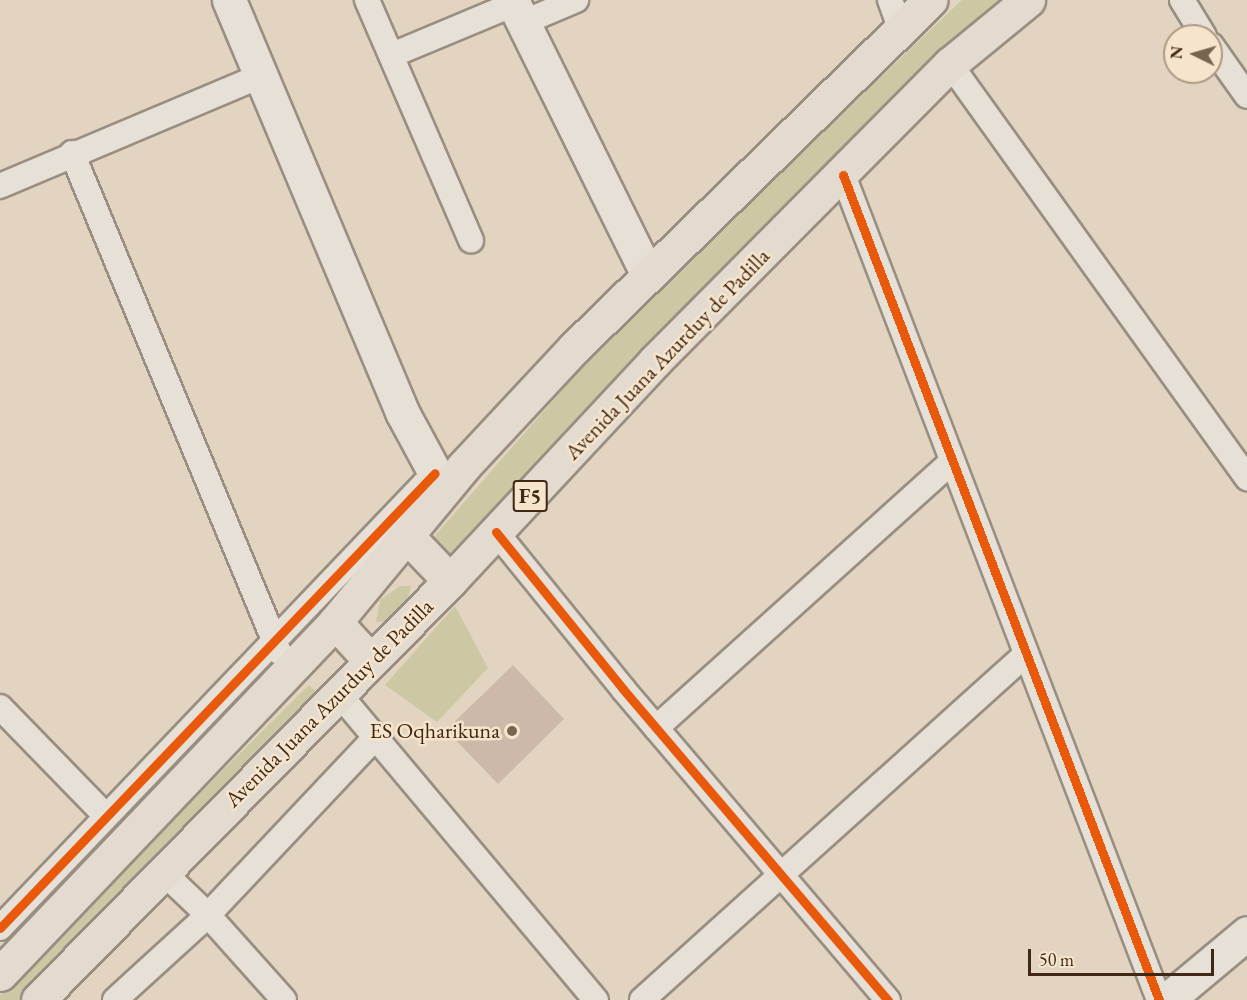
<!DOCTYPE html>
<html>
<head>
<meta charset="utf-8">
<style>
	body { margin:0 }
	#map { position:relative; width:1247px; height:1000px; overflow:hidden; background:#e2d4c0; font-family:"EB Garamond",serif }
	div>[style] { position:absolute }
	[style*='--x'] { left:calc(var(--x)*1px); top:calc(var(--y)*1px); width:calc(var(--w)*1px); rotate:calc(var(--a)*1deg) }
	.green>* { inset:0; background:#ccc8a3 }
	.building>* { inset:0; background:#ccb9a9 }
	.roads { filter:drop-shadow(2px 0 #998e81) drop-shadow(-2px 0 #998e81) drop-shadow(0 2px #998e81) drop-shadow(0 -2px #998e81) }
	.street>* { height:24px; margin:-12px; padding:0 12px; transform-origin:12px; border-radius:12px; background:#e7e0d6 }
	.secondary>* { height:33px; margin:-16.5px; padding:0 16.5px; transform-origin:16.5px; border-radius:16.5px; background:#e7e0d6 }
	.highway>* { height:33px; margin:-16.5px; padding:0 16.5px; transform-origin:16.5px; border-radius:16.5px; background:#e3dbcf }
	.cycleway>* { height:9px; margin:-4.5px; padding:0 4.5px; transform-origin:4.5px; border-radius:4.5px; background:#e8590c }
	.dots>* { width:16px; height:16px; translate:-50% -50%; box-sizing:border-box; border:3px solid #f6e5cc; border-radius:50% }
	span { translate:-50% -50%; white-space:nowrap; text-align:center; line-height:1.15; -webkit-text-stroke:5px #f6e5cc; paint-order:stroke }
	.shield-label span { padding:2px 4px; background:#f6e5cc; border:2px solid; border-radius:4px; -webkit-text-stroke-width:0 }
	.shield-label { font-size:21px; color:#412816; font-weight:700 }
	.street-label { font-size:22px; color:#412816 }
	.poi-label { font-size:22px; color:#412816 }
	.right { translate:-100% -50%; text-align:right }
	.north { position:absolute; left:1163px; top:24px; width:60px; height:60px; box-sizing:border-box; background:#f6e5cc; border:2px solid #ae9983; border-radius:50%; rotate:275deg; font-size:16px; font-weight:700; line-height:24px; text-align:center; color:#412816 }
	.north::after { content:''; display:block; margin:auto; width:21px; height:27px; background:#796452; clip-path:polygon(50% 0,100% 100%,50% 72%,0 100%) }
	.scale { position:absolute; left:1028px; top:949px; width:186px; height:27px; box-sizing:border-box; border:3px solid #412816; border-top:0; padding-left:8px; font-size:18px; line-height:21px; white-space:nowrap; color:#412816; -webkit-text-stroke:4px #f6e5cc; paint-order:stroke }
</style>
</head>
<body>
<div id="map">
	<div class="green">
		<div style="clip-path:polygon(962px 0,1002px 0,954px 41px,610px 385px,449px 558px,432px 539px,578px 372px,758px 193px)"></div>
		<div style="clip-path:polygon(400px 586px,411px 586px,406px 607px,388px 621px,376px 622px,380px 600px)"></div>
		<div style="clip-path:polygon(455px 606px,488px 668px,437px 722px,385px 685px)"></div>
		<div style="clip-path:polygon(309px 685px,317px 693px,18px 1000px,0 1000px,0 995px,81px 911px)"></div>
	</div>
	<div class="building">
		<div style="clip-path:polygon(513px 665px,564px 719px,498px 784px,446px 730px)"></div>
	</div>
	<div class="roads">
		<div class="street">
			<div style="--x:367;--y:0;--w:262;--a:66.6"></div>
			<div style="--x:890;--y:0;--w:30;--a:70"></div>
			<div style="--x:1182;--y:0;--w:42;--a:58.6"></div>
			<div style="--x:522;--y:23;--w:59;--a:-23.1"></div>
			<div style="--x:1211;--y:45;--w:62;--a:54.8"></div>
			<div style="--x:392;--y:55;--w:132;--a:-22.7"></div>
			<div style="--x:950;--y:64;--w:510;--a:54.34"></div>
			<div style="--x:72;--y:153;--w:540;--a:67.47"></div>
			<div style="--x:843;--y:175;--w:883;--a:69.04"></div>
			<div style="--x:0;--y:186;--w:283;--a:-22.9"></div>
			<div style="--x:496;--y:532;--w:202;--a:51"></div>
			<div style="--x:623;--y:689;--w:409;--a:49.6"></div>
			<div style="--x:339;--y:694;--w:400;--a:50"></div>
			<div style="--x:0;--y:707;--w:152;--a:45.8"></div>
			<div style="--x:656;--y:728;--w:396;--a:-42"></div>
			<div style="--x:163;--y:872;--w:62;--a:43.7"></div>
			<div style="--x:208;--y:915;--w:114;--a:48.2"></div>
			<div style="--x:0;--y:928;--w:615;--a:-46.32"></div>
			<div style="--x:115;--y:1000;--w:126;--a:-42.4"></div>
			<div style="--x:208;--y:915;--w:242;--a:-46.7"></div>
			<div style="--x:642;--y:1000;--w:515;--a:-42.01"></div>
		</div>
		<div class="secondary">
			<div style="--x:229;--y:0;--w:447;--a:67.2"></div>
			<div style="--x:402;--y:412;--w:69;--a:61.6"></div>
			<div style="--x:435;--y:473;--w:49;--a:114"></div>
			<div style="--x:512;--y:0;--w:305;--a:63.7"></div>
			<div style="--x:1167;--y:1000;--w:104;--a:-39.9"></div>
		</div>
		<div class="highway">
			<div style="--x:407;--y:536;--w:62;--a:46.3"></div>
			<div style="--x:335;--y:622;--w:53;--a:47.3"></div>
			<div style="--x:0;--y:974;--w:486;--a:-46.4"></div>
			<div style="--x:335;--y:622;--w:201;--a:-50.4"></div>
			<div style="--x:463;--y:467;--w:163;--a:-47"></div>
			<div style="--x:574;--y:348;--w:498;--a:-44.3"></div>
			<div style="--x:38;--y:1000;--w:588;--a:-45.48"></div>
			<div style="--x:450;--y:581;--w:301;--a:-47"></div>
			<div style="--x:655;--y:361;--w:419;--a:-45.2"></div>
			<div style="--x:950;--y:64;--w:101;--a:-39.4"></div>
		</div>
	</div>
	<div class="cycleway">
		<div style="--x:843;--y:175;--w:883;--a:69.04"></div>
		<div style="--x:496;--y:532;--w:202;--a:51"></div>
		<div style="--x:623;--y:689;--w:409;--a:49.6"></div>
		<div style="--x:0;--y:928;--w:629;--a:-46.29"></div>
	</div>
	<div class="dots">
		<div style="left:512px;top:731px;background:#796452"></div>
	</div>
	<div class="shield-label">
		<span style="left:530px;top:496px">F5</span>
	</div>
	<div class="street-label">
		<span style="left:667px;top:354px;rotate:-46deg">Avenida Juana Azurduy de Padilla</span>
		<span style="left:329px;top:703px;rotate:-45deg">Avenida Juana Azurduy de Padilla</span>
	</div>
	<div class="poi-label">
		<span class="right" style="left:500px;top:731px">ES Oqharikuna</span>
	</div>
	<div class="north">N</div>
	<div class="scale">50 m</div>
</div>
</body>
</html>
